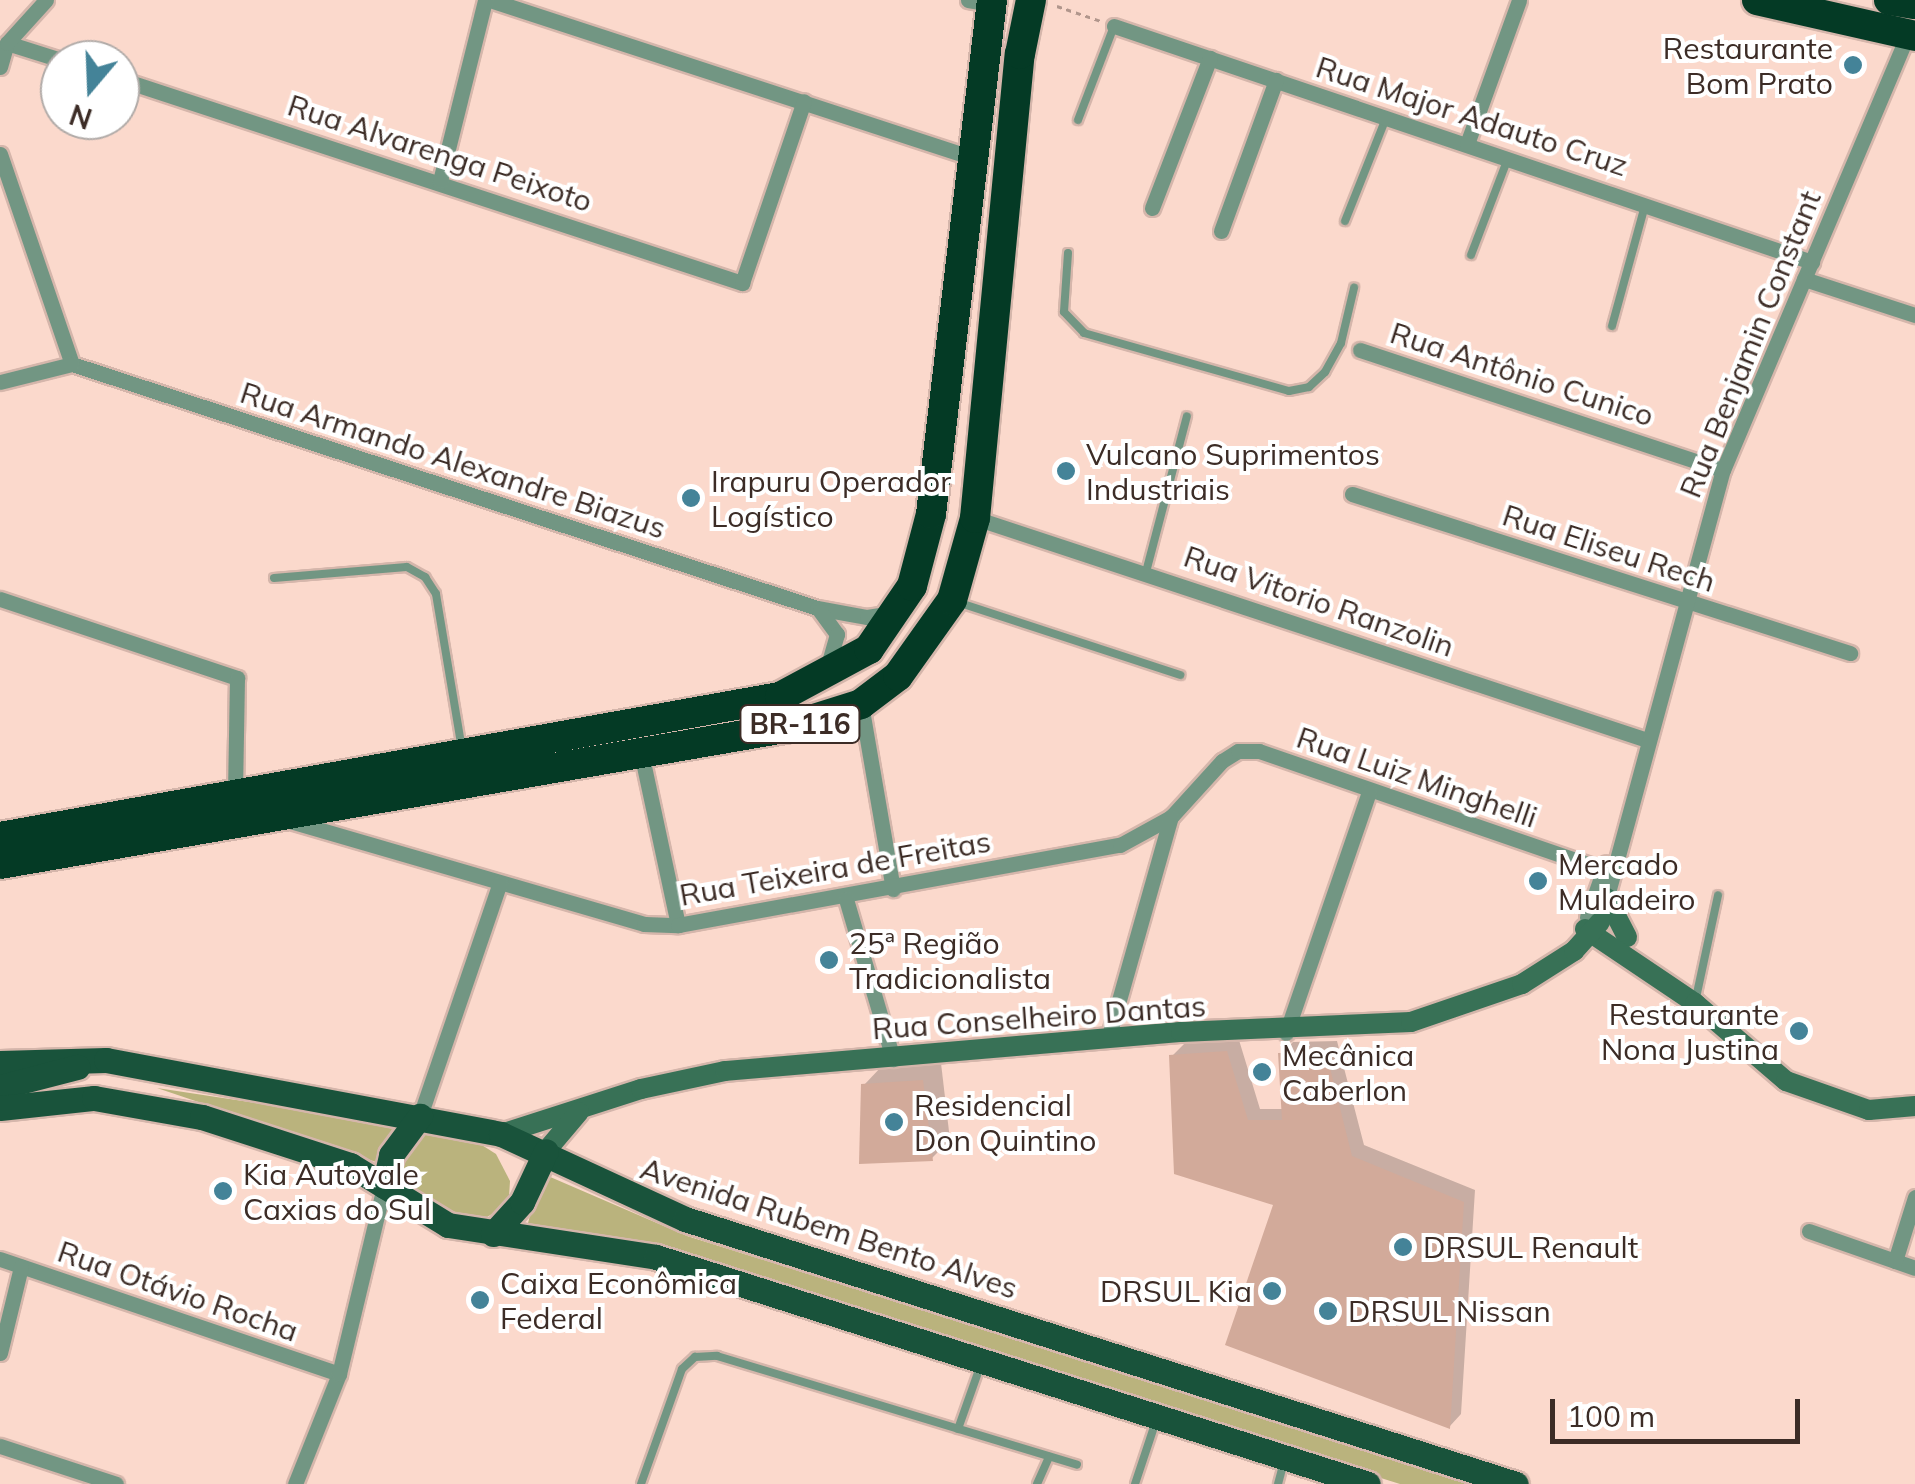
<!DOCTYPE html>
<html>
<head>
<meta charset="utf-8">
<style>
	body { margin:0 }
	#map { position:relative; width:1915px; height:1484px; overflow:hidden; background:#fbd9cc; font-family:Mulish,sans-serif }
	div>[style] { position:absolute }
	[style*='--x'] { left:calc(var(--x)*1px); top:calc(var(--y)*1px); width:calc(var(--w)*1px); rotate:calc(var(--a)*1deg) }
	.green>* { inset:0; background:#bab37d }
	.shadow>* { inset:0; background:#0003 }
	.building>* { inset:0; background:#d2aa9a }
	.path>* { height:2.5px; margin-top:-1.25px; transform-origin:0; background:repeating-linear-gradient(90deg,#b1968c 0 5px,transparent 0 10px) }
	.roads { filter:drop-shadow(2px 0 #d5b6ab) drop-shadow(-2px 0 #d5b6ab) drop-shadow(0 2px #d5b6ab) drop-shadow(0 -2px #d5b6ab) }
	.lane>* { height:8px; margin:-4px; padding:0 4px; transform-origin:4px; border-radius:4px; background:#729683 }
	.street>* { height:15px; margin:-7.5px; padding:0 7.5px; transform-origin:7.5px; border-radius:7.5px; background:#729683 }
	.secondary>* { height:20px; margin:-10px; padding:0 10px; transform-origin:10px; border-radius:10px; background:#387156 }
	.primary>* { height:25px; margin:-12.5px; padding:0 12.5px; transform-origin:12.5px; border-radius:12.5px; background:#19533b }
	.highway>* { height:30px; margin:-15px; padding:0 15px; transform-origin:15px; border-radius:15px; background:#043a25 }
	.dots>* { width:28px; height:28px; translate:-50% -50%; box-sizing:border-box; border:5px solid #fff; border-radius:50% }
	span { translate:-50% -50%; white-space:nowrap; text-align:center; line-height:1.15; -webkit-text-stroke:8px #fff; paint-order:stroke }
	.shield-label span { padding:2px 8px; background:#fff; border:2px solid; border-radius:8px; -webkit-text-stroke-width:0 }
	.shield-label { font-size:28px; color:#3c2c26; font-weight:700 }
	.poi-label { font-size:30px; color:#3c2c26 }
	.right { translate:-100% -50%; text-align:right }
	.left { translate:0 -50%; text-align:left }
	.street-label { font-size:30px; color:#3c2c26 }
	.north { position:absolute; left:40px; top:40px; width:100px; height:100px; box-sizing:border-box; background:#fff; border:2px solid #b1aba8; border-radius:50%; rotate:199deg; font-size:28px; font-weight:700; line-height:40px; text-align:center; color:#3c2c26 }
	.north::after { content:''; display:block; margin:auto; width:35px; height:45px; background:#448398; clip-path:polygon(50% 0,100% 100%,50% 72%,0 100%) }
	.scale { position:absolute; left:1550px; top:1399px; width:250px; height:45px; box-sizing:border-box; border:5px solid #3c2c26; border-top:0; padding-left:12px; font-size:30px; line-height:35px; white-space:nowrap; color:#3c2c26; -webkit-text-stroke:8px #fff; paint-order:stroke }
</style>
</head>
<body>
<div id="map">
	<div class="green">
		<div style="clip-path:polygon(157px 1088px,394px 1124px,379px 1163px)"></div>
		<div style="clip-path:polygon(434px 1131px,466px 1135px,496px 1154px,510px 1181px,509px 1197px,497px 1211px,482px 1220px,444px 1215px,408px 1193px,402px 1165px,421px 1136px)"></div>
		<div style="clip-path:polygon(541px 1173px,687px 1236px,1476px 1484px,1400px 1484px,649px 1248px,527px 1227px)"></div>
	</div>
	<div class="shadow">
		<div style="clip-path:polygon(1239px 1040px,1260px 1109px,1284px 1109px,1281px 1054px,1293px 1042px,1337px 1041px,1364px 1145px,1475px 1190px,1461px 1414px,1450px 1426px,1276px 1204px,1172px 1056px,1184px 1044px)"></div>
		<div style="clip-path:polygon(941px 1063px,950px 1140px,931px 1159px,864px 1085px,882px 1066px)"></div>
	</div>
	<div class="building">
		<div style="clip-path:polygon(1227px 1051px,1248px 1120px,1282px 1120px,1278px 1053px,1326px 1052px,1352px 1156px,1464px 1202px,1450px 1429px,1225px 1345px,1273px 1205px,1174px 1174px,1169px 1055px)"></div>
		<div style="clip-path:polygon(923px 1080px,933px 1161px,859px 1164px,861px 1084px)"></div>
	</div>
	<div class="path">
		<div style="--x:1057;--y:6;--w:46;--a:18.8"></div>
	</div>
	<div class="roads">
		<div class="lane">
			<div style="--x:1078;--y:120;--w:101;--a:-69"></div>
			<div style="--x:1345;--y:221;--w:111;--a:-68.3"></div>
			<div style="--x:1068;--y:253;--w:59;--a:93.9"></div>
			<div style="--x:1064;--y:312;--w:29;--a:46"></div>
			<div style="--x:1084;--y:333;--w:213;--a:15.8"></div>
			<div style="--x:1289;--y:391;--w:20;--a:-11"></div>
			<div style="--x:1309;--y:387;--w:22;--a:-43"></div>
			<div style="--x:1325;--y:372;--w:33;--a:-61"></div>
			<div style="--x:1341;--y:343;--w:57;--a:-76.7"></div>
			<div style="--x:1471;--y:255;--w:104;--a:-69.1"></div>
			<div style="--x:1612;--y:326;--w:125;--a:-74.7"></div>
			<div style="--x:1146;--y:572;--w:161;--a:-75.3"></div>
			<div style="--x:274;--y:578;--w:133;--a:-4.7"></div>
			<div style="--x:407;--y:567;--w:21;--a:29"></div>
			<div style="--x:425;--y:577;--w:20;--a:57"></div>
			<div style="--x:436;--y:594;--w:157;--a:80.5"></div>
			<div style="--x:957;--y:602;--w:235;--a:18.1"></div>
			<div style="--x:1696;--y:998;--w:105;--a:-77.9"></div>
			<div style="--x:958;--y:1429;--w:66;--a:-70.5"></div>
			<div style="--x:641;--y:1484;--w:122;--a:-70.4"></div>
			<div style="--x:682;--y:1369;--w:18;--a:-43"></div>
			<div style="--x:695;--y:1357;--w:22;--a:-3"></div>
			<div style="--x:717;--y:1356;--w:376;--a:16.8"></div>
			<div style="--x:1037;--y:1484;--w:30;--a:-66"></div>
			<div style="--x:1135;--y:1484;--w:66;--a:-71.6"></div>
			<div style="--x:1278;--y:1484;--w:23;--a:-75"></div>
		</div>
		<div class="street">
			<div style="--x:490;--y:0;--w:505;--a:18.11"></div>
			<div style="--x:968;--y:0;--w:22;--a:10"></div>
			<div style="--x:1114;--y:26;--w:737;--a:18.68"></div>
			<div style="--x:7;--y:43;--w:57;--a:17.5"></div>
			<div style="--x:0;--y:67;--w:25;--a:-74"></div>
			<div style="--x:7;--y:43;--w:58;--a:-47.8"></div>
			<div style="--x:120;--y:79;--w:655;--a:18.16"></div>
			<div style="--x:742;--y:283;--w:192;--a:-71.2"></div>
			<div style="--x:1467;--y:144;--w:153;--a:-70.1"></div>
			<div style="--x:0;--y:154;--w:222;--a:71.1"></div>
			<div style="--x:440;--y:181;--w:187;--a:-76"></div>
			<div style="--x:1152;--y:208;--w:161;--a:-68.9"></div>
			<div style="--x:1221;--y:231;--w:161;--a:-70"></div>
			<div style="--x:1804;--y:279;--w:117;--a:18"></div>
			<div style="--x:1360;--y:350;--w:382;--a:18.3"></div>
			<div style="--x:72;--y:364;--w:784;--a:18.13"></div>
			<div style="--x:817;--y:608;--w:51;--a:10.2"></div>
			<div style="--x:867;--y:617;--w:26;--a:-9"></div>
			<div style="--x:0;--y:382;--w:74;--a:-14"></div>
			<div style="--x:1352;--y:494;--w:523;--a:17.71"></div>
			<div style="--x:975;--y:518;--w:705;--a:18.28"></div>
			<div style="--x:0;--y:599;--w:250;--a:18.4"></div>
			<div style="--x:237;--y:678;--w:114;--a:91"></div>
			<div style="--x:820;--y:611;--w:29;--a:54"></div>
			<div style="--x:837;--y:634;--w:36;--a:106"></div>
			<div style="--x:861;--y:704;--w:188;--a:80.2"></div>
			<div style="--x:642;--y:757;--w:172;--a:77.9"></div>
			<div style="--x:290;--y:821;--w:369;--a:16.2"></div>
			<div style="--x:644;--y:924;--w:34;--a:2"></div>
			<div style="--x:678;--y:925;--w:449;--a:-10.3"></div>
			<div style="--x:1120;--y:845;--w:58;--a:-28.8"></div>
			<div style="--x:1171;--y:817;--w:76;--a:-47.7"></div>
			<div style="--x:1222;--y:761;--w:19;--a:-32"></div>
			<div style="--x:1238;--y:751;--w:21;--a:0"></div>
			<div style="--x:1259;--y:751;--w:375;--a:19"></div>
			<div style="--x:846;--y:899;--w:167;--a:73.6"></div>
			<div style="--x:1587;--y:917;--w:57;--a:-70.6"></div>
			<div style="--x:1600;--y:922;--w:468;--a:-74.8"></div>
			<div style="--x:1723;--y:470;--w:471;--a:-67"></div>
			<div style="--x:1286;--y:1033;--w:255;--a:-71"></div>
			<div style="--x:1108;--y:1039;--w:231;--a:-74.2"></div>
			<div style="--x:420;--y:1116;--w:246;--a:-71.1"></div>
			<div style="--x:1809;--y:1231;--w:112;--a:19.2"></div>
			<div style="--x:0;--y:1259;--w:358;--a:18.7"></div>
			<div style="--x:1895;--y:1261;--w:67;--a:-72.6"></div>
			<div style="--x:0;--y:1353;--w:89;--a:-76.3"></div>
			<div style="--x:0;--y:1446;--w:122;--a:18.1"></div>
			<div style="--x:295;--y:1484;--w:118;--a:-68.2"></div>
			<div style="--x:339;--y:1374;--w:193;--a:-76.5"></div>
		</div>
		<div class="secondary">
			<div style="--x:1607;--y:898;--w:44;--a:62.9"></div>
			<div style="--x:1585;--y:929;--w:133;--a:33.9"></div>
			<div style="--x:1695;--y:1003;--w:120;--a:40.6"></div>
			<div style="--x:1786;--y:1081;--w:88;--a:19.3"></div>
			<div style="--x:1869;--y:1110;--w:46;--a:-5"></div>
			<div style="--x:501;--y:1134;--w:147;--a:-17.8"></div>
			<div style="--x:641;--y:1089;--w:86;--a:-12.1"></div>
			<div style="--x:725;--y:1071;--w:458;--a:-4.9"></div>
			<div style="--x:1181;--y:1032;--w:230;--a:-2.5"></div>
			<div style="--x:1411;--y:1022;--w:117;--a:-18.9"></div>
			<div style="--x:1522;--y:984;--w:62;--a:-32.4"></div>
			<div style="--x:1574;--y:951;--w:39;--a:-48"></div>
			<div style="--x:546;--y:1151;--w:51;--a:-49.8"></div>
		</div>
		<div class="primary">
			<div style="--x:0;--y:1063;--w:106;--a:-1.6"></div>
			<div style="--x:106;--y:1060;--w:402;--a:10.6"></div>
			<div style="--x:501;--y:1134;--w:203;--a:24.8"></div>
			<div style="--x:685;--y:1219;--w:872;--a:17.69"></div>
			<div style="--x:0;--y:1087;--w:80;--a:-14.6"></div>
			<div style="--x:0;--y:1108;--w:95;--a:-6.1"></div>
			<div style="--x:94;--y:1098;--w:110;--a:10"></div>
			<div style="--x:202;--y:1117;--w:156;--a:18"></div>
			<div style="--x:350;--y:1165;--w:115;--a:31.5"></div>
			<div style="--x:448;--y:1225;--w:210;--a:8.7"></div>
			<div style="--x:656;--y:1257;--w:747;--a:17.68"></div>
			<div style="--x:384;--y:1186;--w:32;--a:-77"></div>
			<div style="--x:391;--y:1155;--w:49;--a:-53.4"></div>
			<div style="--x:493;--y:1234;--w:43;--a:-47.8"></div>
			<div style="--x:522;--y:1202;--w:56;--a:-64.8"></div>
		</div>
		<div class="highway">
			<div style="--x:1757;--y:0;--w:162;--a:12.8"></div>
			<div style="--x:1889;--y:0;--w:26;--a:9"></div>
			<div style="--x:0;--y:837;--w:792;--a:-10.18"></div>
			<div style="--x:780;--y:697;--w:101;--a:-28.3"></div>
			<div style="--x:869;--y:649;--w:76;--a:-55.7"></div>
			<div style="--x:912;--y:586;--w:74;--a:-75.2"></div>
			<div style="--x:931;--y:514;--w:518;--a:-83.23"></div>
			<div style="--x:0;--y:864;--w:797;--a:-9.83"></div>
			<div style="--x:785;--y:728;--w:80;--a:-17.5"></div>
			<div style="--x:861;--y:704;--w:46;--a:-37.1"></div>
			<div style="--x:898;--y:676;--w:93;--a:-54.6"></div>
			<div style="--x:952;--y:600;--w:85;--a:-74.3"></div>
			<div style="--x:975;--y:518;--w:466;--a:-84.5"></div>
			<div style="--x:1020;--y:54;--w:55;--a:-78.5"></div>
		</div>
	</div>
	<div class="dots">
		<div style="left:1853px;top:65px;background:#448398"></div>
		<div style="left:1066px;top:471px;background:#448398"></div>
		<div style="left:691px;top:498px;background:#448398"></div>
		<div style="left:1538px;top:881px;background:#448398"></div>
		<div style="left:829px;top:960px;background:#448398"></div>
		<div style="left:1799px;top:1031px;background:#448398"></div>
		<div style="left:1262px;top:1072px;background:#448398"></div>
		<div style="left:894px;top:1122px;background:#448398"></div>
		<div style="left:223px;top:1191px;background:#448398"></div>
		<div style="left:1403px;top:1247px;background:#448398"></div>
		<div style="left:1272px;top:1291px;background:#448398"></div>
		<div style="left:480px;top:1300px;background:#448398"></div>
		<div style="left:1328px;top:1311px;background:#448398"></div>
	</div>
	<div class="shield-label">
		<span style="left:800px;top:724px">BR-116</span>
	</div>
	<div class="poi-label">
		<span class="right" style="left:1833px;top:65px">Restaurante<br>Bom Prato</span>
		<span class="left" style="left:1086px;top:471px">Vulcano Suprimentos<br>Industriais</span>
		<span class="left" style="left:711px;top:498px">Irapuru Operador<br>Logístico</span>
		<span class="left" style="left:1558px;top:881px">Mercado<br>Muladeiro</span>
		<span class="left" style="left:849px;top:960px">25ª Região<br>Tradicionalista</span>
		<span class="right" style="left:1779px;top:1031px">Restaurante<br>Nona Justina</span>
		<span class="left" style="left:1282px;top:1072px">Mecânica<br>Caberlon</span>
		<span class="left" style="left:914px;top:1122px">Residencial<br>Don Quintino</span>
		<span class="left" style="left:243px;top:1191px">Kia Autovale<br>Caxias do Sul</span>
		<span class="left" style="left:1423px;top:1247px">DRSUL Renault</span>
		<span class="left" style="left:500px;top:1300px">Caixa Econômica<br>Federal</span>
		<span class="right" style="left:1252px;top:1291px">DRSUL Kia</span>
		<span class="left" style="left:1348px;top:1311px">DRSUL Nissan</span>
	</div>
	<div class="street-label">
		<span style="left:1472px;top:116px;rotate:18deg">Rua Major Adauto Cruz</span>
		<span style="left:440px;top:153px;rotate:18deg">Rua Alvarenga Peixoto</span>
		<span style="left:1750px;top:344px;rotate:-68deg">Rua Benjamin Constant</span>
		<span style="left:1522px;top:374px;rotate:18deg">Rua Antônio Cunico</span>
		<span style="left:453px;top:460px;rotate:18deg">Rua Armando Alexandre Biazus</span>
		<span style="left:1609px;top:548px;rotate:18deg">Rua Eliseu Rech</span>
		<span style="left:1319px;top:601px;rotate:19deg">Rua Vitorio Ranzolin</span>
		<span style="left:1417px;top:777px;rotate:19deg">Rua Luiz Minghelli</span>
		<span style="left:835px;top:868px;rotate:-10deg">Rua Teixeira de Freitas</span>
		<span style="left:1039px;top:1017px;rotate:-4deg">Rua Conselheiro Dantas</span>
		<span style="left:829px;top:1228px;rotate:18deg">Avenida Rubem Bento Alves</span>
		<span style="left:178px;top:1291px;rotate:19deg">Rua Otávio Rocha</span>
	</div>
	<div class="north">N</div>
	<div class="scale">100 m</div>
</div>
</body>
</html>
